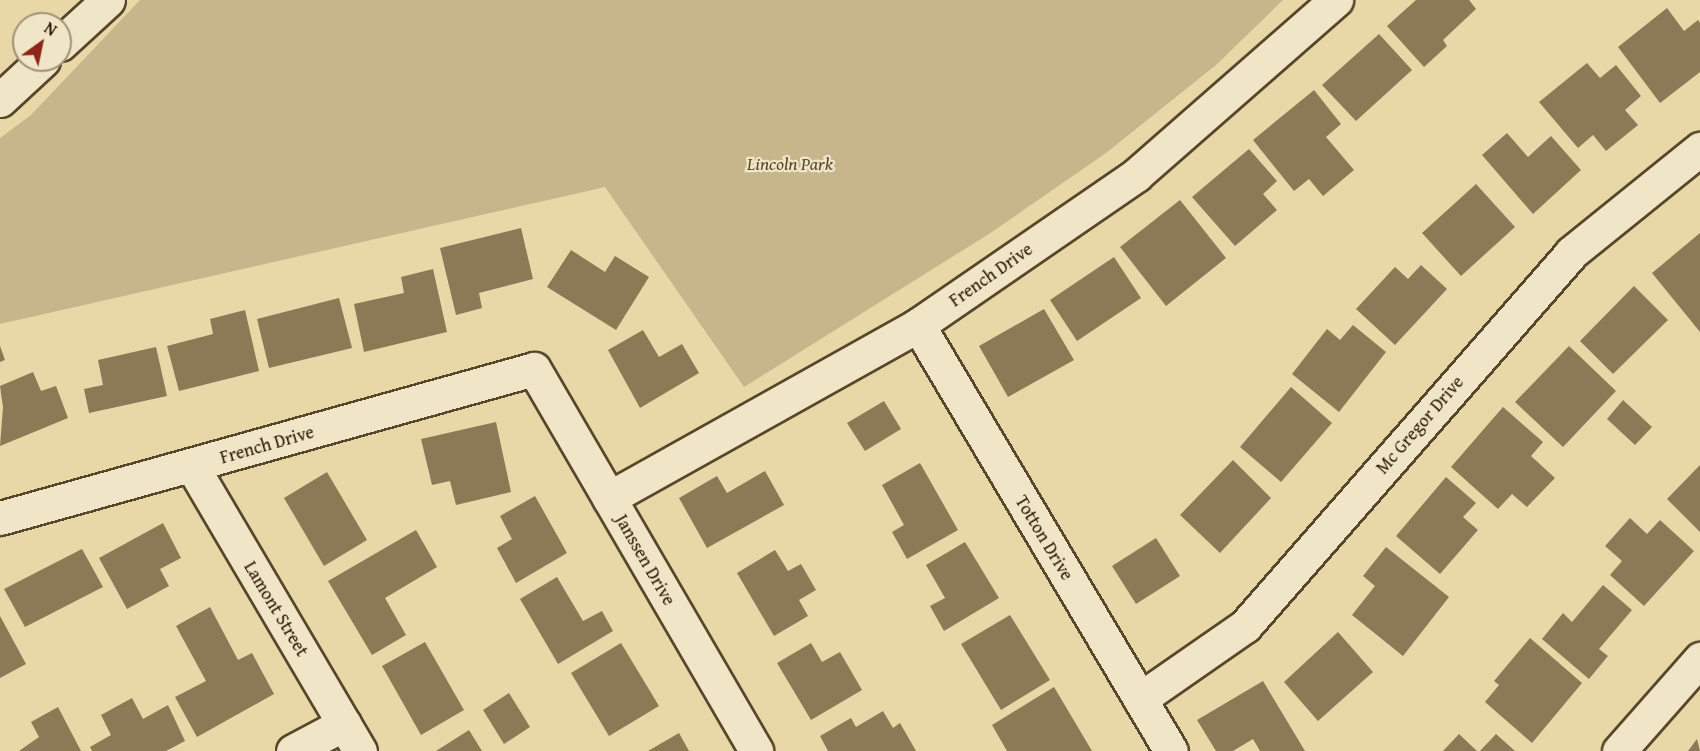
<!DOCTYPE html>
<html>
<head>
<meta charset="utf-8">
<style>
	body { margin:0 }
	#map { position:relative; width:1700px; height:751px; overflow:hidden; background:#e8d7a7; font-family:"Gentium Book Plus",serif }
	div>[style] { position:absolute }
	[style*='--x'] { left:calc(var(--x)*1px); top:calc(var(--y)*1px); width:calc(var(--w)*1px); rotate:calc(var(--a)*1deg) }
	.green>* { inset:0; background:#c7b68b }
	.building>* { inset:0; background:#8c7a57 }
	.roads { filter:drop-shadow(2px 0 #58462a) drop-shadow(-2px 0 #58462a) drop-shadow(0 2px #58462a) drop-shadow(0 -2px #58462a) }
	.minor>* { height:33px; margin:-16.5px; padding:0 16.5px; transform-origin:16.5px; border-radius:16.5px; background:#f0e5c6 }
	span { translate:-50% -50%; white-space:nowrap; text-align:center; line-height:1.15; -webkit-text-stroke:4.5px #f0e5c6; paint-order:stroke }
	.park-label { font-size:18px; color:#58452a; font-style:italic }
	.street-label { font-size:18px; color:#281501 }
	.north { position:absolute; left:12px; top:12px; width:60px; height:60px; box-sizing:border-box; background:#f0e5c6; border:2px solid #a09277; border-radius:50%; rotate:33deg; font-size:16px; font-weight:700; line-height:24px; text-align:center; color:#281501 }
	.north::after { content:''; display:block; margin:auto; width:21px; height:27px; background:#8f2418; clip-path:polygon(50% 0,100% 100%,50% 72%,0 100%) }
</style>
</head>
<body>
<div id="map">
	<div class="green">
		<div style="clip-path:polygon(140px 0,1283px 0,1216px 65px,1106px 153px,992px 232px,744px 387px,605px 187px,0 324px,0 138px,31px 115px)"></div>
	</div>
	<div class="building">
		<div style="clip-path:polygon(1416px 0,1469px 0,1476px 9px,1443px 40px,1447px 46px,1424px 67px,1387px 26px)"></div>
		<div style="clip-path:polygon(1667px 8px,1684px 31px,1698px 20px,1700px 23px,1700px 72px,1660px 103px,1618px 47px)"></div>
		<div style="clip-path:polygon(1379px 34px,1412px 70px,1356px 121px,1322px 85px)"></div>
		<div style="clip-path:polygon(1587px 63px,1600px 78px,1616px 65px,1641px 96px,1625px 110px,1638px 125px,1606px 151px,1593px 135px,1578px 148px,1539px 102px)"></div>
		<div style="clip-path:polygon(1314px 90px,1341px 124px,1326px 137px,1354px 170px,1323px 196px,1309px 179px,1294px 191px,1253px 140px)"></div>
		<div style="clip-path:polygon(1507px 133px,1528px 157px,1551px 136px,1581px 170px,1533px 214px,1482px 155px)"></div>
		<div style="clip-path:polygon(1249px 149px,1277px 181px,1263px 194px,1277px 210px,1235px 246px,1192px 197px)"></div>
		<div style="clip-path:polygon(1476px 184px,1515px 227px,1461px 276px,1422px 233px)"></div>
		<div style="clip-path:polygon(1180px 200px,1226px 258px,1166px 306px,1120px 247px)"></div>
		<div style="clip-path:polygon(521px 228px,533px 279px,479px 293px,482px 308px,456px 315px,440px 248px)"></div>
		<div style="clip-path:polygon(1700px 233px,1700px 332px,1652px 273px)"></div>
		<div style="clip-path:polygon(571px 250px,605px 272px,615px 256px,649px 277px,616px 330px,547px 287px)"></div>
		<div style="clip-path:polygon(1114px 257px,1141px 298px,1077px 341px,1050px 300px)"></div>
		<div style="clip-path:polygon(1421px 265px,1447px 289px,1395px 345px,1356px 309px,1395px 267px,1408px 279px)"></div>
		<div style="clip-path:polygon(433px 269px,447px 332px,364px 352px,354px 304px,404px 293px,401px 277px)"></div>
		<div style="clip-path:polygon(1634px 286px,1668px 320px,1613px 374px,1580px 341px)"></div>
		<div style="clip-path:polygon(339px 298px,352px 348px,269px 368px,257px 319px)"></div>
		<div style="clip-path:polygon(1044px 309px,1074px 360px,1008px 397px,979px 346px)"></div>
		<div style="clip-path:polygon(245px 310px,259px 371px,179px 391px,167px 346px,213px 334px,210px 319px)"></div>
		<div style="clip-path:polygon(1353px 325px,1386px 352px,1339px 412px,1292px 374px,1327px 329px,1340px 340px)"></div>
		<div style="clip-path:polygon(643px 330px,659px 357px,682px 344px,699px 373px,640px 408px,608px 350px)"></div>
		<div style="clip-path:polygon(0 346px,5px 360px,0 362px)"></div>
		<div style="clip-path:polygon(1569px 346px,1616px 391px,1563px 447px,1515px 402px)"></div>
		<div style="clip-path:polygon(156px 347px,167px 396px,89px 413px,84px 389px,103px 385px,98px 360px)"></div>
		<div style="clip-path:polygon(33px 372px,41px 391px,56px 386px,68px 418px,0 446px,3px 407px,0 386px)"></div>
		<div style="clip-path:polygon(1291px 387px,1332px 423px,1281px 482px,1240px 447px)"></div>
		<div style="clip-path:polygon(1623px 400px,1652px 427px,1635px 445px,1607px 419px)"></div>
		<div style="clip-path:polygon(884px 401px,901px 429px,865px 451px,847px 423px)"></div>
		<div style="clip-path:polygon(1503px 407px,1543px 442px,1531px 456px,1555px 478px,1527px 507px,1512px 494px,1498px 509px,1451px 467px)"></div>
		<div style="clip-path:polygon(496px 422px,511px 492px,456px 505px,450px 481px,432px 485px,421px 439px)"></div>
		<div style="clip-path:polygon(1233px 460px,1271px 498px,1220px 553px,1180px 515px)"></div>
		<div style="clip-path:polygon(920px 463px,958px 530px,907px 559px,892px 532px,904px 525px,882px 485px)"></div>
		<div style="clip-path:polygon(1700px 465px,1700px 532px,1667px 499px)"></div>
		<div style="clip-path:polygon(765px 471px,784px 505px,707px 548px,679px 498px,717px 476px,727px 493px)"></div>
		<div style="clip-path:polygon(327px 472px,367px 540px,324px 566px,284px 498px)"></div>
		<div style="clip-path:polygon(1446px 477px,1476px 503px,1463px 517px,1478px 530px,1440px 574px,1396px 536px)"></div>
		<div style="clip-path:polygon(535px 496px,567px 553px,516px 583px,497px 548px,512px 539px,500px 516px)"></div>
		<div style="clip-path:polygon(1630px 518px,1647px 534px,1660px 520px,1694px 551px,1644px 606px,1610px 575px,1622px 561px,1605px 546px)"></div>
		<div style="clip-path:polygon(163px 523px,181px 558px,160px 569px,169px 586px,127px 609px,99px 558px)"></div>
		<div style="clip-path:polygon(416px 530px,437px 567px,385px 598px,406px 635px,372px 655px,328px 581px)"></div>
		<div style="clip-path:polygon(1156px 538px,1180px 576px,1136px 604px,1112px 566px)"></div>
		<div style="clip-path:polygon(965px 542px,999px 598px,944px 631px,930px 606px,945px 598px,926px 565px)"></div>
		<div style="clip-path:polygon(1386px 547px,1449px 597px,1403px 656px,1352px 615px,1375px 586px,1363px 576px)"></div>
		<div style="clip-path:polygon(82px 549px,103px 587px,25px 627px,4px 589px)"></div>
		<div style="clip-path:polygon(775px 550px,788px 571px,801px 564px,816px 590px,799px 600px,808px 616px,774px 636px,737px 573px)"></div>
		<div style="clip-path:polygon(557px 577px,583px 621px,602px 611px,613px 631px,558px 664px,520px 599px)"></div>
		<div style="clip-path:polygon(1603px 585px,1632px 610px,1599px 649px,1608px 656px,1589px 679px,1542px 639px,1563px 613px,1572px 622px)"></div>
		<div style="clip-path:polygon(210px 607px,238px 660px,252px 653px,274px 694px,197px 737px,175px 697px,206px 681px,176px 626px)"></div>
		<div style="clip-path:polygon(1010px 615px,1050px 680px,1001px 710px,961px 644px)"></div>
		<div style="clip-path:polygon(0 616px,26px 664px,0 678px)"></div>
		<div style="clip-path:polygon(1338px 632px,1373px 672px,1318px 721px,1284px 682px)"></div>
		<div style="clip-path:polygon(1530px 638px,1582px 683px,1532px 743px,1485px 702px,1499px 685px,1494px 681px)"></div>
		<div style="clip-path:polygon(425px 642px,464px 710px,421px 735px,382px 666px)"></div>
		<div style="clip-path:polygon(621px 643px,659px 706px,609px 736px,571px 673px)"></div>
		<div style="clip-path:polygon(811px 643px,822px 662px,840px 652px,862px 690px,811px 720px,777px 663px)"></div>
		<div style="clip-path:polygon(1263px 681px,1305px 751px,1260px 751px,1253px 739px,1233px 751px,1216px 751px,1197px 720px)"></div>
		<div style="clip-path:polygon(1054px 687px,1092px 751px,1007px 751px,992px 725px)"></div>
		<div style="clip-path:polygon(509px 693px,530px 727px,504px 744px,483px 710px)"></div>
		<div style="clip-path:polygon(132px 698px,143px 719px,168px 705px,185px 741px,166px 751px,92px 751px,90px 747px,111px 735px,101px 715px)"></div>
		<div style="clip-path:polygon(58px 707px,81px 751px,19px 751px,39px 737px,31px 722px)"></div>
		<div style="clip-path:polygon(883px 711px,893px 728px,900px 723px,916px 751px,828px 751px,820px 736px,851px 718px,856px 727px)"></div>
		<div style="clip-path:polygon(469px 730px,482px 751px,436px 751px)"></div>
		<div style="clip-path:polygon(679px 733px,689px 751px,648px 751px)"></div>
		<div style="clip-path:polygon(1459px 734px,1477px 751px,1443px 751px)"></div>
		<div style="clip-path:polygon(1496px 734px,1515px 751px,1480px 751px)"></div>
		<div style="clip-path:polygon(1697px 739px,1700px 751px,1688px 751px)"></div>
	</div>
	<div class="roads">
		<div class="minor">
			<div style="--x:60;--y:44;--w:65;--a:-42.5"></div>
			<div style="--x:0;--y:100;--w:59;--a:-42.9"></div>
			<div style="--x:918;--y:325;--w:495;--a:59.3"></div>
			<div style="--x:192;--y:466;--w:331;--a:59.5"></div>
			<div style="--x:609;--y:498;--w:354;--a:-29.2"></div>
			<div style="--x:918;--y:325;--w:265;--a:-34.5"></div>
			<div style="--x:1136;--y:175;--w:266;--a:-41.2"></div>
			<div style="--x:0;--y:518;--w:554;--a:-15.59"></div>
			<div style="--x:534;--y:369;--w:442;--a:59.8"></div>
			<div style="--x:1140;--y:699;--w:128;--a:-34.8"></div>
			<div style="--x:1245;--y:626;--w:495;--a:-48.8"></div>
			<div style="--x:1571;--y:253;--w:166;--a:-38.9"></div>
			<div style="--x:293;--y:751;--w:58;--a:-27.9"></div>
			<div style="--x:1619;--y:751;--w:123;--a:-48.6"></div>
		</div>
	</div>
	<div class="park-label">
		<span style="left:790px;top:164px">Lincoln Park</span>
	</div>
	<div class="street-label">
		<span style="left:991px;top:275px;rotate:-35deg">French Drive</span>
		<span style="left:1420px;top:425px;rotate:-49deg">Mc Gregor Drive</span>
		<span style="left:267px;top:445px;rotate:-16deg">French Drive</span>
		<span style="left:1044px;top:538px;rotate:59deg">Totton Drive</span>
		<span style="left:645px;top:560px;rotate:60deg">Janssen Drive</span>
		<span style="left:276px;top:609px;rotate:59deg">Lamont Street</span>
	</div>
	<div class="north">N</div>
</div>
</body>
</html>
